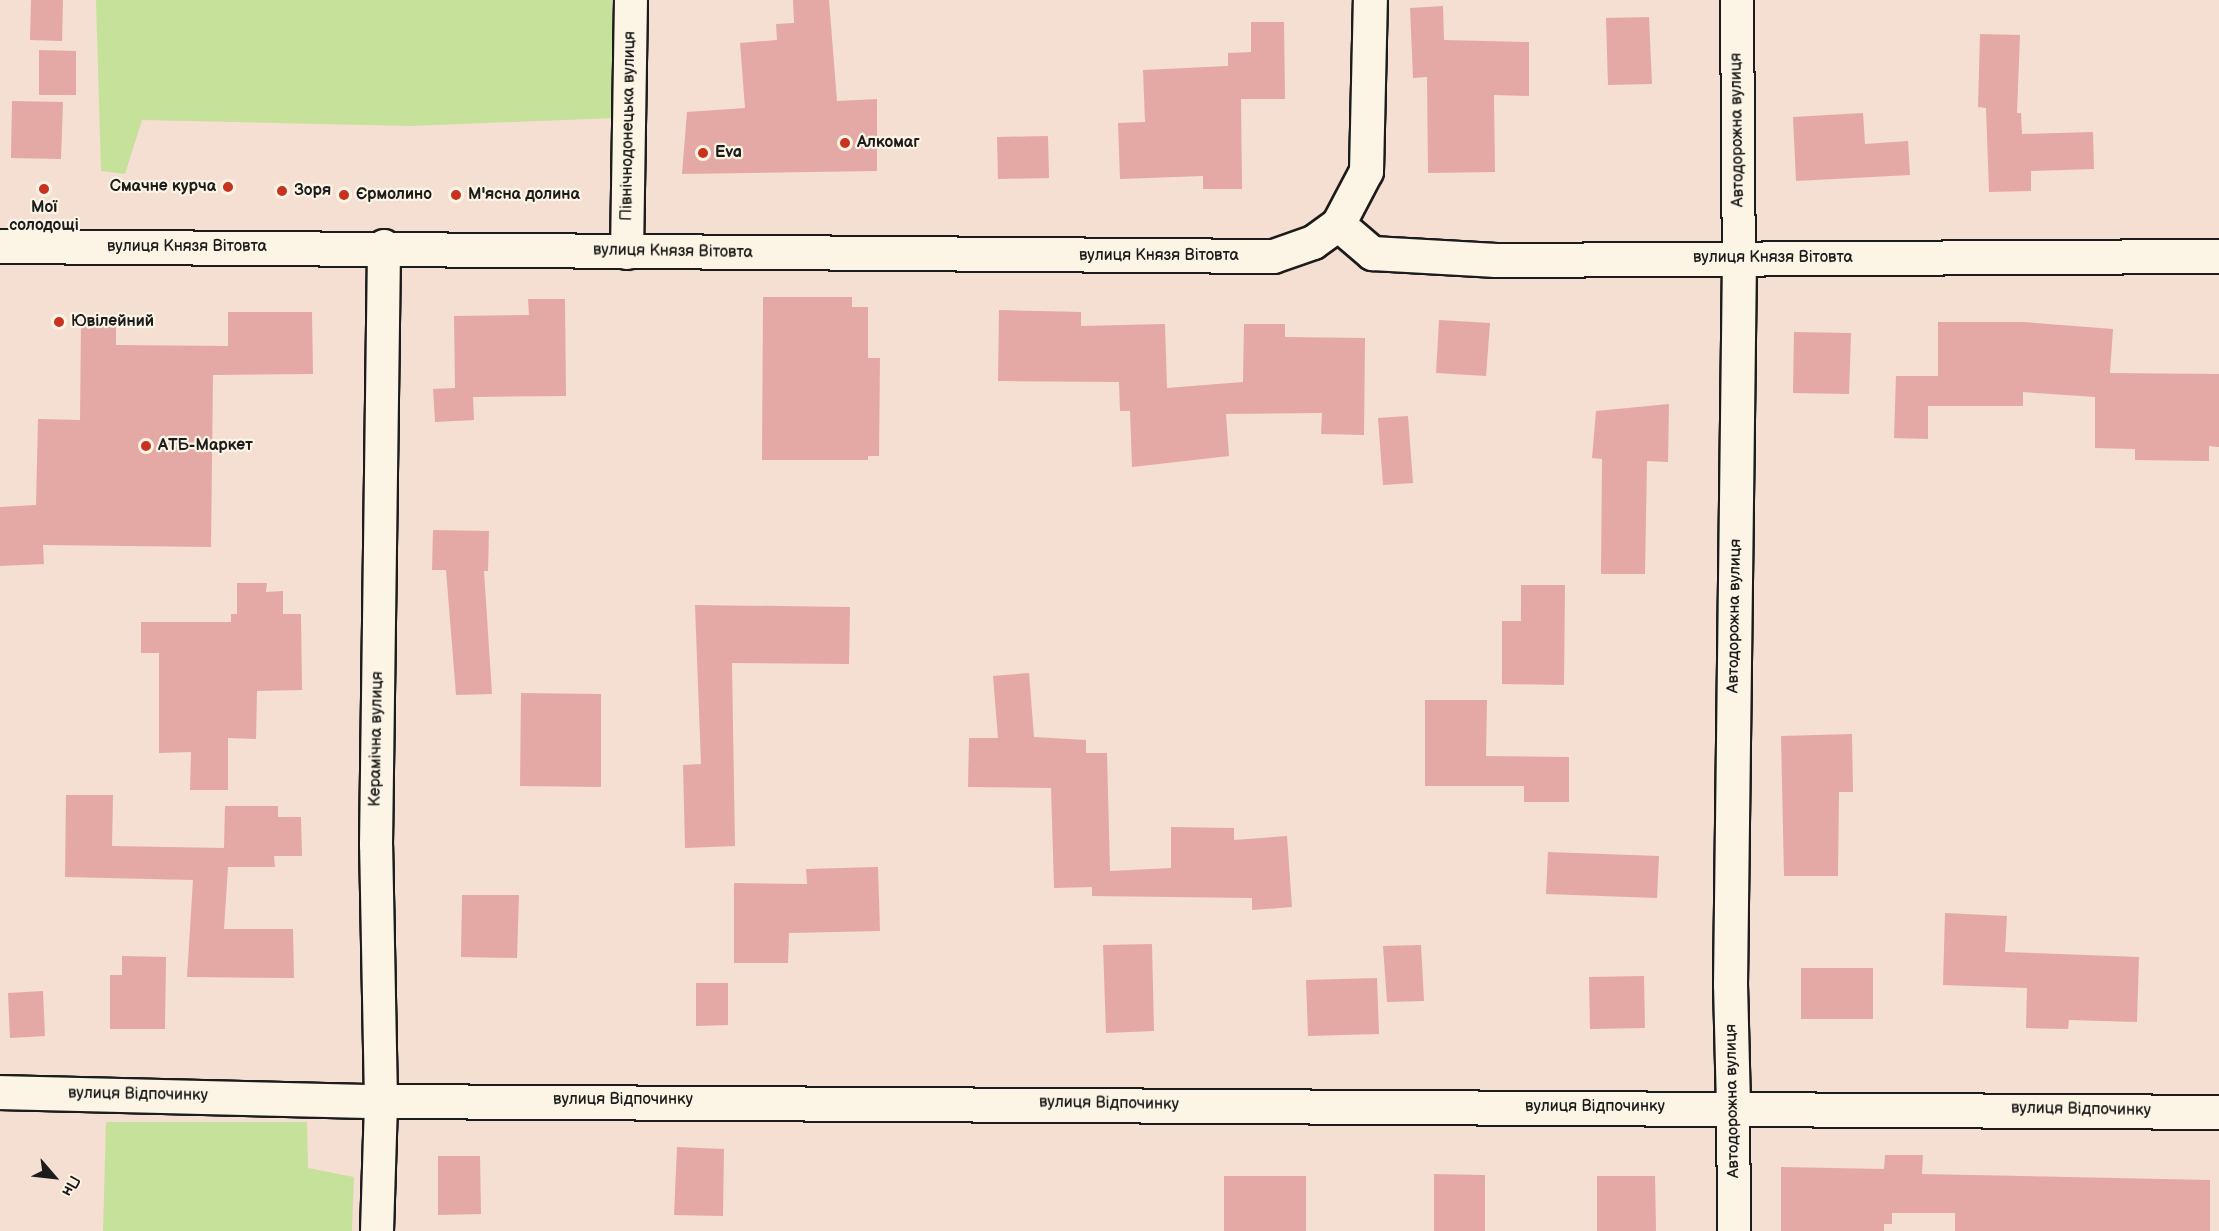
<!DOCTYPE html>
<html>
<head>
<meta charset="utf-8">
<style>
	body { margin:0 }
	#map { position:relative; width:2219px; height:1231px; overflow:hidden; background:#f5ded2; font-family:"Balsamiq Sans",sans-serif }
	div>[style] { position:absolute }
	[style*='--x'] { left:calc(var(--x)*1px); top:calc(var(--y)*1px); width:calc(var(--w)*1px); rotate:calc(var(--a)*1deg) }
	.green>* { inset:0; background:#c6e29a }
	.building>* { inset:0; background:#e4a9a5 }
	.roads { filter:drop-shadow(2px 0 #1c1c1c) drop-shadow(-2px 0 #1c1c1c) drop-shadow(0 2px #1c1c1c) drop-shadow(0 -2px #1c1c1c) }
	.street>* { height:32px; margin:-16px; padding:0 16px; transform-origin:16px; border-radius:16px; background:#fcf5e5 }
	.secondary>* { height:33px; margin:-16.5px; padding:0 16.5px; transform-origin:16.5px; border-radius:16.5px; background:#fcf5e5 }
	.primary>* { height:33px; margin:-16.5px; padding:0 16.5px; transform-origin:16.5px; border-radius:16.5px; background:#fcf5e5 }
	.dots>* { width:16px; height:16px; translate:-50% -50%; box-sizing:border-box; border:3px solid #fcf5e5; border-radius:50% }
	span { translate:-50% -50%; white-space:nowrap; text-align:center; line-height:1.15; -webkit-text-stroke:4.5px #fcf5e5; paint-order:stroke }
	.street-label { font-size:16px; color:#1c1c1c }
	.poi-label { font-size:16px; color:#1c1c1c; font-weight:700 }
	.left { translate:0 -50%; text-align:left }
	.right { translate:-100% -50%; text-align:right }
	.north { position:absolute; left:24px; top:1147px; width:60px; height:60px; -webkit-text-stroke:4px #fcf5e5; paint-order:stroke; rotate:118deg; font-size:16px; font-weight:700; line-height:24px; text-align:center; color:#1c1c1c }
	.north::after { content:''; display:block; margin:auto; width:21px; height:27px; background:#1c1c1c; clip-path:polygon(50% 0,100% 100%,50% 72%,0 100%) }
</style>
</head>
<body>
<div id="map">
	<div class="green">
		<div style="clip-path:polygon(96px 0,612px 0,614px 118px,410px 126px,142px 120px,125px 174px,101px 171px)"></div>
		<div style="clip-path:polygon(106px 1122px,307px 1122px,308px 1168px,354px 1177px,352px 1231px,103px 1231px)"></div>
	</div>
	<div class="building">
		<div style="clip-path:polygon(31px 0,63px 0,62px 41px,30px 40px)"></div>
		<div style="clip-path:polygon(793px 0,829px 0,837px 101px,877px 99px,877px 171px,682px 174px,687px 112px,745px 108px,740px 43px,777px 40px,776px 24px,794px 23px)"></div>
		<div style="clip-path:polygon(1443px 6px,1444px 40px,1529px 42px,1529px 96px,1494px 95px,1495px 172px,1428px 173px,1427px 77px,1413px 78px,1410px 8px)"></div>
		<div style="clip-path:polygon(1649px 17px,1652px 84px,1608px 85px,1606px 18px)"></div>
		<div style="clip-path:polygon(1251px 22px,1284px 22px,1285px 99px,1241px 99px,1242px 189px,1203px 189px,1203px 176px,1120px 179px,1118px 123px,1145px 122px,1143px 70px,1228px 66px,1228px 53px,1251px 52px)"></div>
		<div style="clip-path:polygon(1980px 34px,2020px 35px,2017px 113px,2021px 113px,2022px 134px,2093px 132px,2094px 169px,2031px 171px,2031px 191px,1989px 192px,1986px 108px,1978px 107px)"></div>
		<div style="clip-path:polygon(39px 50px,76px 51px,76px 95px,39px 95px)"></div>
		<div style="clip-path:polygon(12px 101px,63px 102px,61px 159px,11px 158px)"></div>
		<div style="clip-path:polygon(1863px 113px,1865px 144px,1908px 141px,1910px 175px,1796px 181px,1793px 117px)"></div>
		<div style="clip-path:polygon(1048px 136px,1049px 178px,998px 179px,997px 137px)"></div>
		<div style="clip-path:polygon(763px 297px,852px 297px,852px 307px,868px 307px,868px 358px,880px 358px,879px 456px,868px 456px,868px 460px,762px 460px)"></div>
		<div style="clip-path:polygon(528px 299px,565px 299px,566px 396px,473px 397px,474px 420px,435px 422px,433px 389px,455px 388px,454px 316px,529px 315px)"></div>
		<div style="clip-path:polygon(999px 310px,1081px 312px,1081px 326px,1165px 324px,1167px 388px,1243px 382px,1244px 324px,1285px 324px,1285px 337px,1365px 338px,1364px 435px,1321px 434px,1322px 413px,1226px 414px,1229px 456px,1132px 467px,1130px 411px,1120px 411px,1119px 382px,998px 381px)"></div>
		<div style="clip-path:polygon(228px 312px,312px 312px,313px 374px,213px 375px,211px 547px,43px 545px,44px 564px,0 566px,0 507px,36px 505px,38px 419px,80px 420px,81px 324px,116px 324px,116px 345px,228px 346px)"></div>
		<div style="clip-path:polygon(1439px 320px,1490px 323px,1486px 376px,1436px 373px)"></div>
		<div style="clip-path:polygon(1938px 322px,2023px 322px,2113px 329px,2110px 373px,2219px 374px,2219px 447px,2209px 446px,2209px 461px,2135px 460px,2135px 449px,2095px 448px,2095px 397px,2023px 392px,2023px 406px,1928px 406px,1928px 439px,1894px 438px,1896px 376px,1938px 376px)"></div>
		<div style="clip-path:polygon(1794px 332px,1851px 333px,1849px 394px,1793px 393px)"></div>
		<div style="clip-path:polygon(1669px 404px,1668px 462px,1647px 461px,1645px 574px,1601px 574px,1602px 459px,1592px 458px,1596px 411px)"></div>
		<div style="clip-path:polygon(1408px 416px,1413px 483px,1383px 485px,1378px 418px)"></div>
		<div style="clip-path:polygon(433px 530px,489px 531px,488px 571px,484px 571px,492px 694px,456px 695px,446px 570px,432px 570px)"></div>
		<div style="clip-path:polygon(237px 583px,267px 583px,266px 592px,283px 591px,283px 614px,301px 614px,302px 690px,257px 691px,256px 739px,228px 738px,228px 790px,190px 790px,191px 752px,159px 753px,159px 653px,141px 653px,141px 622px,231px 622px,231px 614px,237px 614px)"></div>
		<div style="clip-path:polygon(1521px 585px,1565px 585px,1564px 685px,1502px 684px,1502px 621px,1521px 621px)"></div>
		<div style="clip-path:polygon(695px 605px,850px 607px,849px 664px,732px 663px,735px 846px,685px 848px,683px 765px,701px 764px)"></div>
		<div style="clip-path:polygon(1029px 673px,1034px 737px,1086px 740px,1086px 753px,1107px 753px,1110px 871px,1171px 868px,1171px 827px,1234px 828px,1234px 840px,1287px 836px,1292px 907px,1252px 910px,1252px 898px,1092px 896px,1092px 887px,1054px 888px,1051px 788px,968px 787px,969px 738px,998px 738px,993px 676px)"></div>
		<div style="clip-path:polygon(521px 693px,601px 694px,601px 787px,520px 786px)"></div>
		<div style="clip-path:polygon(1425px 700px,1487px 700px,1486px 756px,1569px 757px,1569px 802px,1524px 802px,1524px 786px,1425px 786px)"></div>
		<div style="clip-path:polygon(1852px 734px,1853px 792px,1839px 792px,1838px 876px,1784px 876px,1781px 736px)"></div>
		<div style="clip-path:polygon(66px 795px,113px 795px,112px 846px,224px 848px,225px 806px,278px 806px,278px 817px,301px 817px,302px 856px,274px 856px,275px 867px,228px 867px,224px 929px,293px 929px,294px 978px,187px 977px,193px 880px,65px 877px)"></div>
		<div style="clip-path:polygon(1548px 852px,1659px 856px,1657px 898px,1546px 894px)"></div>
		<div style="clip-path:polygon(878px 867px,880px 931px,789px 933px,788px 963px,734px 963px,734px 883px,807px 884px,806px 869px)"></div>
		<div style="clip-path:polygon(462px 895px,519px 895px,517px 958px,461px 957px)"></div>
		<div style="clip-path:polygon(1945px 913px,2007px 916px,2005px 952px,2139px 957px,2137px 1022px,2069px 1020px,2068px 1029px,2026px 1028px,2027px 988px,1943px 985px)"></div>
		<div style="clip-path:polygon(1152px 944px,1154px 1031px,1106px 1033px,1103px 945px)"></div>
		<div style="clip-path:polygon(1421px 945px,1424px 1001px,1387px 1002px,1383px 946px)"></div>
		<div style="clip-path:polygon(122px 956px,166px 957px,165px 1029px,110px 1029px,110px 975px,122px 975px)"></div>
		<div style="clip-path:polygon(1801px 968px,1873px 968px,1873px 1019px,1801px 1019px)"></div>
		<div style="clip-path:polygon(1644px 976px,1645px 1028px,1590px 1029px,1589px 977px)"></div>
		<div style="clip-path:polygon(1377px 978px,1379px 1034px,1308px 1036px,1306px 980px)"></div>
		<div style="clip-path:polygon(696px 983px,728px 983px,728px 1025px,696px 1026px)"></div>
		<div style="clip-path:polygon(43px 991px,45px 1036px,10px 1038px,8px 993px)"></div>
		<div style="clip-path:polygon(677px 1147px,724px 1149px,723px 1216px,674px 1215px)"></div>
		<div style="clip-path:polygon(1885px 1155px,1923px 1155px,1922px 1174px,2210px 1180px,2210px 1231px,1955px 1231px,1955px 1213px,1892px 1213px,1892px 1224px,1884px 1224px,1884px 1231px,1781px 1231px,1781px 1167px,1884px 1169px)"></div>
		<div style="clip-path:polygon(438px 1156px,480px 1156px,481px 1214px,438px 1215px)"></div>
		<div style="clip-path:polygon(1434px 1174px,1485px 1175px,1485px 1231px,1434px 1231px)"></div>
		<div style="clip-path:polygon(1224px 1176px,1306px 1176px,1306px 1231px,1224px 1231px)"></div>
		<div style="clip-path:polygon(1597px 1176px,1655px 1176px,1656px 1231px,1597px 1231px)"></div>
	</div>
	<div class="roads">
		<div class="street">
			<div style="--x:1737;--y:0;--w:256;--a:89.6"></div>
			<div style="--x:627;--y:253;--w:253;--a:-89.1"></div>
			<div style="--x:1733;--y:1106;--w:125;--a:89.5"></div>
			<div style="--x:377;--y:1231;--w:130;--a:-88.2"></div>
			<div style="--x:381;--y:1101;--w:256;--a:-91.1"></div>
			<div style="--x:376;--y:845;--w:599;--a:-89.23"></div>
		</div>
		<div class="secondary">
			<div style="--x:1338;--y:224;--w:45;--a:40.5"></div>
			<div style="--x:1372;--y:253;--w:124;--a:3.2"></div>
			<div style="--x:1496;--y:260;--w:723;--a:-0.32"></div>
			<div style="--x:0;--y:1092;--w:381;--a:1.4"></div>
			<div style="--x:381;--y:1101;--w:1838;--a:0.34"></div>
			<div style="--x:1733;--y:1106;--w:122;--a:-91.4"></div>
			<div style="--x:1730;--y:984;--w:728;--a:-89.29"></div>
		</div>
		<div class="primary">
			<div style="--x:0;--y:246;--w:1273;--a:0.45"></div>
			<div style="--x:1273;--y:256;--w:42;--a:-19.3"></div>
			<div style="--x:1313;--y:242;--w:31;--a:-36"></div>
			<div style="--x:1338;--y:224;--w:60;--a:-62.2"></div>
			<div style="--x:1366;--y:171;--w:171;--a:-88.7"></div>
		</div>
	</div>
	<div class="dots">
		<div style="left:845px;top:143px;background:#c8321e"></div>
		<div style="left:703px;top:153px;background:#c8321e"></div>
		<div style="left:228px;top:187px;background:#c8321e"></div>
		<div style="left:44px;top:189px;background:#c8321e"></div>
		<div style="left:282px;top:191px;background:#c8321e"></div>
		<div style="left:344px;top:195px;background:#c8321e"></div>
		<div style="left:456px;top:195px;background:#c8321e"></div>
		<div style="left:59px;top:322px;background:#c8321e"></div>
		<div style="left:146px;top:446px;background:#c8321e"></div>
	</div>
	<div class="street-label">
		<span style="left:629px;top:126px;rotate:-89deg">Північнодонецька вулиця</span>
		<span style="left:1738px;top:130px;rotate:-91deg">Автодорожна вулиця</span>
		<span style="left:187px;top:247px">вулиця Князя Вітовта</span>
		<span style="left:673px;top:252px;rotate:1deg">вулиця Князя Вітовта</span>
		<span style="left:1159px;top:256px">вулиця Князя Вітовта</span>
		<span style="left:1773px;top:258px">вулиця Князя Вітовта</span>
		<span style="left:1735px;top:616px;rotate:-89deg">Автодорожна вулиця</span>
		<span style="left:377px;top:739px;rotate:-89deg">Керамічна вулиця</span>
		<span style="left:138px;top:1095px;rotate:1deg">вулиця Відпочинку</span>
		<span style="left:623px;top:1100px">вулиця Відпочинку</span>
		<span style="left:1733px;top:1101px;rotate:-91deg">Автодорожна вулиця</span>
		<span style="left:1109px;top:1104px;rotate:1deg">вулиця Відпочинку</span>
		<span style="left:1595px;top:1107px">вулиця Відпочинку</span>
		<span style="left:2081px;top:1110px;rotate:1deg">вулиця Відпочинку</span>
	</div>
	<div class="poi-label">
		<span class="left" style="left:857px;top:143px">Алкомаг</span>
		<span class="left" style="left:715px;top:153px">Eva</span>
		<span class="right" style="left:216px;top:187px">Смачне курча</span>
		<span class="left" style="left:294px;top:191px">Зоря</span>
		<span class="left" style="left:356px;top:195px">Єрмолино</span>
		<span class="left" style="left:468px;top:195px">М'ясна долина</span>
		<span style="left:44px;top:217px">Мої<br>солодощі</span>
		<span class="left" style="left:71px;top:322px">Ювілейний</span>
		<span class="left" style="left:158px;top:446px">АТБ-Маркет</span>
	</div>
	<div class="north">Пн</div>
</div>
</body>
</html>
